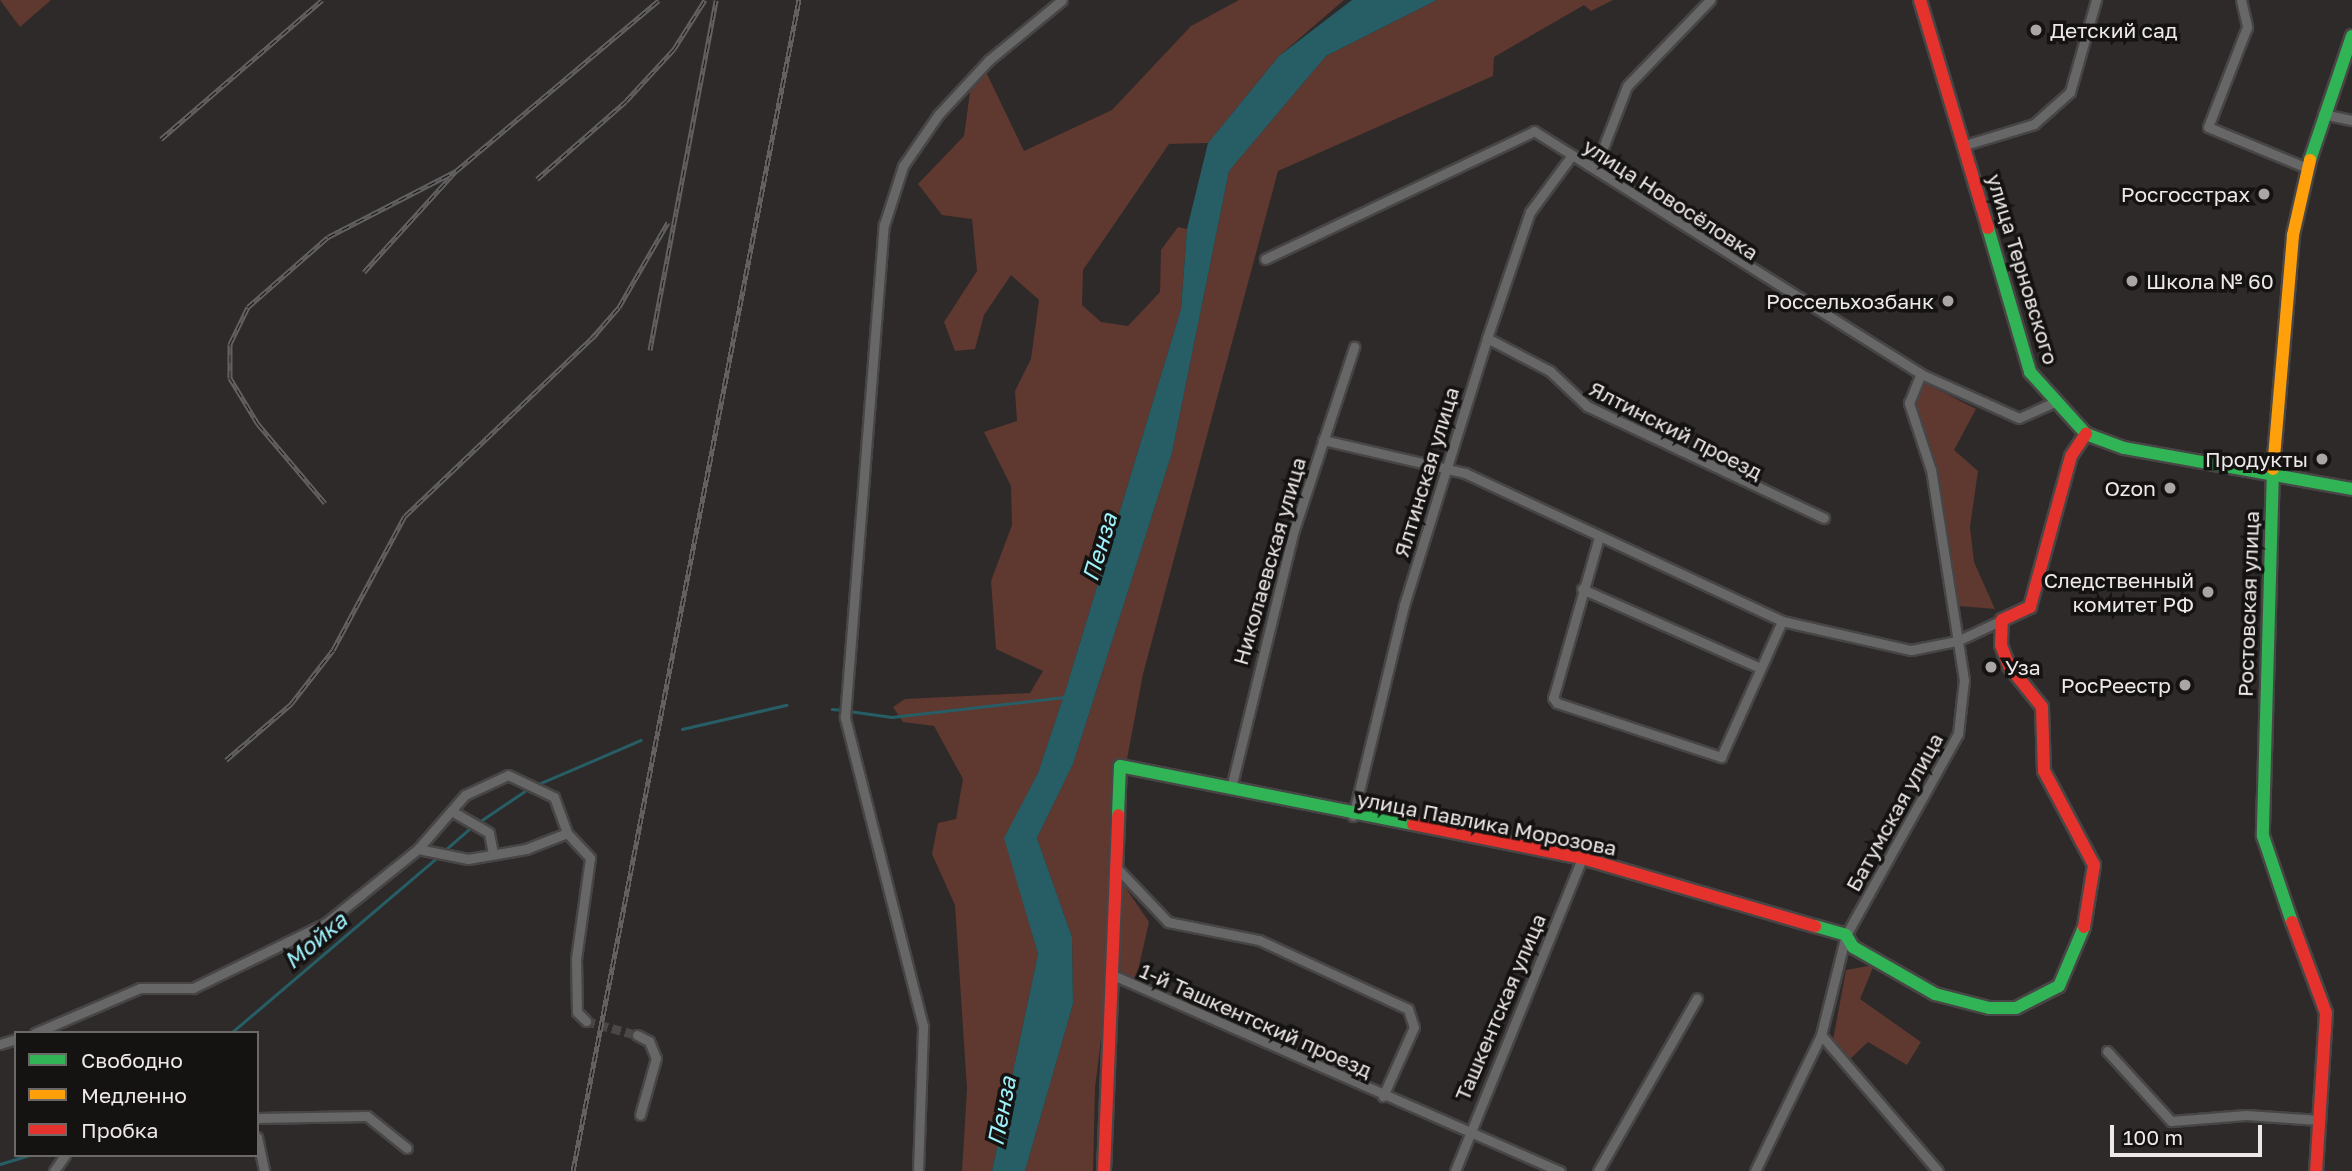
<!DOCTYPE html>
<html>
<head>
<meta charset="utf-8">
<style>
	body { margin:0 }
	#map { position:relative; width:2352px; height:1171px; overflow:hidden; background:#2d2a29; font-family:"Golos Text",sans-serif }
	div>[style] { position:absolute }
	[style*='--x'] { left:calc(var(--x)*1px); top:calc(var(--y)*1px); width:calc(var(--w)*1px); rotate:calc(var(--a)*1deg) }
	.green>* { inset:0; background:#5f382f }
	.water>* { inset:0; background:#275e65 }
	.stream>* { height:2.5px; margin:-1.25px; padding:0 1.25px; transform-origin:1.25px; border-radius:1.25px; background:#275e65 }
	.street-tunnel>* { height:9px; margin-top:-4.5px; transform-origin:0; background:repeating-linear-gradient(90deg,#4a4746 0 9px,transparent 0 13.5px) }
	.roads { filter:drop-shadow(2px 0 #474545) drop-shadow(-2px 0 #474545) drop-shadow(0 2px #474545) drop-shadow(0 -2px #474545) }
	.street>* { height:9px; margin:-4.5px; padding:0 4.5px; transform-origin:4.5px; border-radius:4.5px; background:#676768 }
	.fast>* { height:12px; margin:-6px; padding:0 6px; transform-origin:6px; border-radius:6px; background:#30b455 }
	.slow>* { height:12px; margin:-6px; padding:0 6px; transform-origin:6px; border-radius:6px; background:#ff9f0a }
	.jam>* { height:12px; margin:-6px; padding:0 6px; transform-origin:6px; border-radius:6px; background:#e5322d }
	.rail>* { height:5px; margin-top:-2.5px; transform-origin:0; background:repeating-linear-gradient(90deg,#151212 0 8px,#626060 0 16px); box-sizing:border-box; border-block:2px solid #626060 }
	.dots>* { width:19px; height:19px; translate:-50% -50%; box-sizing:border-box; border:4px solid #151212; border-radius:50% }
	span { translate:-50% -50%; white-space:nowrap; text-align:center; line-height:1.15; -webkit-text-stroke:7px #151212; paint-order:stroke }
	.poi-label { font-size:21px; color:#eee9e8 }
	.left { translate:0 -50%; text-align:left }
	.right { translate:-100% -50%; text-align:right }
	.street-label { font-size:21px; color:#eee9e8 }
	.water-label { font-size:23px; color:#9ff1fc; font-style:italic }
	.legend { position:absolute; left:14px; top:1031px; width:245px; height:126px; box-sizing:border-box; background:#151212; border:2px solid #6c6868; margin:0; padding:9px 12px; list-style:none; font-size:21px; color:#eee9e8 }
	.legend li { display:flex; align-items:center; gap:14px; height:35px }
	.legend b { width:35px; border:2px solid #6c6868 }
	.scale { position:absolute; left:2110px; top:1125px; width:152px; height:32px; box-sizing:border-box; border:4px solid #eee9e8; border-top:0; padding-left:9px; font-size:21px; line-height:24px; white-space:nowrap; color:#eee9e8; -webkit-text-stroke:5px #151212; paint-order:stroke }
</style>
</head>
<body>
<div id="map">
	<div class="green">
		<div style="clip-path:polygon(0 0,51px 0,20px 27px)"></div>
		<div style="clip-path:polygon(1239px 0,1344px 0,1279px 56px,1208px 143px,1169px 144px,1083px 270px,1082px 305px,1101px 322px,1128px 326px,1160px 292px,1161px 250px,1178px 227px,1187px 229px,1181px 309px,1066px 689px,1038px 773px,1005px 838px,1038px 954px,992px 1171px,962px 1171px,967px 1089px,955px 905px,932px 854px,938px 823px,956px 819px,963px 779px,934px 726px,903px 722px,893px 707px,905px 699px,1030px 693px,1043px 671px,996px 649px,991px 581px,1012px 525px,1011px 486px,984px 432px,1017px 421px,1015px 391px,1031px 359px,1039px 300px,1011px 275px,984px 315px,975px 349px,955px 351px,944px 322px,977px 271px,972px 219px,942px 215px,918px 184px,964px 136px,970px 92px,986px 72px,1024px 151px,1112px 110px,1191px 26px)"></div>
		<div style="clip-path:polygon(1437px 0,1613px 0,1591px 11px,1584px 5px,1494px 57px,1493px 76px,1278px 171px,1143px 674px,1127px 759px,1115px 762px,1108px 862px,1149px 922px,1136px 979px,1109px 974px,1095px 1088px,1093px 1171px,1025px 1171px,1073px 1004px,1072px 937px,1037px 838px,1073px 764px,1172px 453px,1229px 171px,1326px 56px)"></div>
		<div style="clip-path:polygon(1925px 383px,1976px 409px,1954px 450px,1978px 471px,1970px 527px,1974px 562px,1995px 609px,1959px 606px,1936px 469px,1915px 404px)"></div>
		<div style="clip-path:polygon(1874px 965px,1860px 999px,1921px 1042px,1907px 1065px,1868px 1042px,1849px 1060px,1833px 1040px,1846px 970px)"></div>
	</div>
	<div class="water">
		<div style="clip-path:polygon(1352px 0,1437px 0,1326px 56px,1229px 171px,1172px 453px,1073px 764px,1037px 838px,1072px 937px,1073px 1004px,1025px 1171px,992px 1171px,1038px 954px,1004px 838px,1038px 773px,1066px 689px,1181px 309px,1187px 229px,1208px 143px,1279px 56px)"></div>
	</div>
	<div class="stream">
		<div style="--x:832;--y:709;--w:11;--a:5"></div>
		<div style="--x:849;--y:711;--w:43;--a:7.9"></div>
		<div style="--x:892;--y:717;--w:173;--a:-6.6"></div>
		<div style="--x:682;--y:729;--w:107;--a:-13"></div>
		<div style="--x:534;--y:786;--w:116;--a:-23.3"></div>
		<div style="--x:479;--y:822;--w:59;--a:-34"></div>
		<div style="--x:444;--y:851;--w:38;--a:-41"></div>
		<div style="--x:231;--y:1033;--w:273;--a:-40.4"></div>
		<div style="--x:0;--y:1164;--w:31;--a:-17"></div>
	</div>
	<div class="street-tunnel">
		<div style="--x:586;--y:1021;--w:53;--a:15.4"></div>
	</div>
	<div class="roads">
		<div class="street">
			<div style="--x:2241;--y:0;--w:28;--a:77"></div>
			<div style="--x:2247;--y:27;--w:107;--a:111.3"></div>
			<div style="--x:2208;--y:127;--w:107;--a:22.5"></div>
			<div style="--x:2323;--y:114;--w:30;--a:12"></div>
			<div style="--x:1965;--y:145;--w:72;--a:-16.9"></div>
			<div style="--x:2034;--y:124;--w:48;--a:-41.6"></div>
			<div style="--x:2070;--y:92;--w:96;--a:-74.2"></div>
			<div style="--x:1588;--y:165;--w:23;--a:-49"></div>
			<div style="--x:1603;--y:148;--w:66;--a:-68.8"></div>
			<div style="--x:1627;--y:86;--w:120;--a:-46"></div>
			<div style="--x:1265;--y:259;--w:298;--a:-25.4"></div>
			<div style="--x:1534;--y:131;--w:457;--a:32.1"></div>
			<div style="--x:1921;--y:374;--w:107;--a:24.2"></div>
			<div style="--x:2019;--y:418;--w:37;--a:-24"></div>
			<div style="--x:1487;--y:338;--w:71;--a:27.6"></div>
			<div style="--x:1550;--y:371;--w:51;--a:43.4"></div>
			<div style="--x:1587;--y:406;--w:262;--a:25.3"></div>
			<div style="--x:1323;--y:440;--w:146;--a:13.1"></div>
			<div style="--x:1465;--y:473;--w:350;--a:25"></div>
			<div style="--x:1782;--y:621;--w:132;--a:12.7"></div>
			<div style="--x:1911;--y:650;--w:47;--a:-11.1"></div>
			<div style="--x:1957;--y:641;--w:50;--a:-25"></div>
			<div style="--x:1599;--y:537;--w:167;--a:105.9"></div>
			<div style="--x:1553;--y:698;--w:6;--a:51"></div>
			<div style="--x:1557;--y:703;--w:173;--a:18.2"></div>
			<div style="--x:1721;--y:757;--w:149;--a:-65.8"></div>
			<div style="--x:1582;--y:589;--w:195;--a:23.9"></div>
			<div style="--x:1231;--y:788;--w:266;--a:-76.3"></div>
			<div style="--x:1294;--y:530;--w:193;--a:-71.8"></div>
			<div style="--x:455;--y:813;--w:39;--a:30"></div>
			<div style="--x:489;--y:833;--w:21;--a:79"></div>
			<div style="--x:1353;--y:816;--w:217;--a:-76.4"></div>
			<div style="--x:1404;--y:605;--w:280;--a:-72.7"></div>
			<div style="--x:1487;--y:338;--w:133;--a:-71.2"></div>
			<div style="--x:1530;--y:212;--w:71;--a:-53.6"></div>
			<div style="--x:418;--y:849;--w:72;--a:-49"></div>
			<div style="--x:465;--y:795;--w:47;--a:-24.9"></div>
			<div style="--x:508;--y:775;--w:51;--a:25.6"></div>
			<div style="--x:554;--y:797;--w:38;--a:70"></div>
			<div style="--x:567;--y:833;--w:34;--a:47"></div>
			<div style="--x:590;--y:858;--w:102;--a:97.9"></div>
			<div style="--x:576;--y:959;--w:53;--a:88.9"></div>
			<div style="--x:577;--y:1012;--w:13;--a:45"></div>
			<div style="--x:1115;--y:866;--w:77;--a:46.6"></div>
			<div style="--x:1168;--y:922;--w:93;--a:11.2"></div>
			<div style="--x:1259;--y:940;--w:164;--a:24.8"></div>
			<div style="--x:1408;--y:1009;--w:19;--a:72"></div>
			<div style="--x:1414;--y:1027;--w:76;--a:114.2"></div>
			<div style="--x:1115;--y:976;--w:486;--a:23.7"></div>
			<div style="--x:35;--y:1033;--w:114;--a:-23.2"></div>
			<div style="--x:140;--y:988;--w:53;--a:0"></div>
			<div style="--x:193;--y:988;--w:148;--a:-26"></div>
			<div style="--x:326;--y:923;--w:118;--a:-38.8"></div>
			<div style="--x:418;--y:849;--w:51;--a:11.3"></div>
			<div style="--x:468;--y:859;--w:59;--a:-9.8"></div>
			<div style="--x:526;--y:849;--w:44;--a:-21.3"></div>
			<div style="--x:637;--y:1035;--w:13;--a:27"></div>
			<div style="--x:649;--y:1041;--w:18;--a:68"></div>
			<div style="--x:656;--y:1058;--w:59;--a:105.7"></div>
			<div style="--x:1821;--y:1035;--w:179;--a:49.3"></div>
			<div style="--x:0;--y:1044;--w:17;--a:-17"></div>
			<div style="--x:2107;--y:1051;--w:95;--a:47.6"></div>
			<div style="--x:2171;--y:1121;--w:75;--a:-4.6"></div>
			<div style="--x:2246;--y:1115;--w:73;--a:3.9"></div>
			<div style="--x:257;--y:1118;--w:110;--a:-1"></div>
			<div style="--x:367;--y:1116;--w:51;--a:38.7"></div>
			<div style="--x:257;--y:1137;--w:35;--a:78"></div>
			<div style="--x:54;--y:1171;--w:19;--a:-55"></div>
			<div style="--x:918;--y:1171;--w:145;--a:-88"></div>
			<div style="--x:923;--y:1026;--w:319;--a:-104.2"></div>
			<div style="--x:845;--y:717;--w:494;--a:-85.5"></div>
			<div style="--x:884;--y:225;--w:62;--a:-72.1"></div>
			<div style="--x:903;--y:166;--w:62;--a:-55.5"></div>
			<div style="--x:938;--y:115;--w:75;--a:-47.2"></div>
			<div style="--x:989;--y:60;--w:94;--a:-39.4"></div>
			<div style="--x:1455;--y:1171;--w:338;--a:-67.9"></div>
			<div style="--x:1598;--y:1171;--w:199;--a:-60.2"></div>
			<div style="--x:1755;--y:1171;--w:151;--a:-64.1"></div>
			<div style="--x:1821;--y:1035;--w:103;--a:-76"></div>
			<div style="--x:1846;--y:935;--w:230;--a:-60.9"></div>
			<div style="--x:1958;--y:734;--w:54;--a:-83.7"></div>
			<div style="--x:1964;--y:680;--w:213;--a:-98.9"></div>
			<div style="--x:1931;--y:470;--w:71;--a:-108.2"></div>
			<div style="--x:1909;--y:403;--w:31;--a:-68"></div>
		</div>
		<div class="fast">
			<div style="--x:2310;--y:160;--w:131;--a:-71.3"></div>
			<div style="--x:1988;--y:228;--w:150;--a:73.7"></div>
			<div style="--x:2030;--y:372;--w:84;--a:47.9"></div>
			<div style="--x:2086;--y:434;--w:40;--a:20.2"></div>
			<div style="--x:2124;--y:448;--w:232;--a:10.2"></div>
			<div style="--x:2273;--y:469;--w:367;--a:91.6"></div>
			<div style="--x:2263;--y:836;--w:91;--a:71.4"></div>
			<div style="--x:1118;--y:815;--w:49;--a:-87.7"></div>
			<div style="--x:1120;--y:766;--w:299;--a:11.2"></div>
			<div style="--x:1815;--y:926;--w:32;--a:16"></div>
			<div style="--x:1846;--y:935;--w:14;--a:60"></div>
			<div style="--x:1853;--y:947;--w:95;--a:29.8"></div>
			<div style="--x:1935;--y:994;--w:56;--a:14.5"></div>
			<div style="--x:1989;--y:1008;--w:27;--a:0"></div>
			<div style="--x:2016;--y:1008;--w:48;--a:-27.1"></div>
			<div style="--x:2059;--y:986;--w:64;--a:-67"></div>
		</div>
		<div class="slow">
			<div style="--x:2273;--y:469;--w:235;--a:-85.1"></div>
			<div style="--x:2293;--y:235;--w:77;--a:-77.2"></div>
		</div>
		<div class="jam">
			<div style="--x:1920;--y:0;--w:238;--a:73.4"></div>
			<div style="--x:1413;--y:824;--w:172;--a:11.4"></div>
			<div style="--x:1582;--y:858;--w:243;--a:16.3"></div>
			<div style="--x:2292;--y:922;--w:97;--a:69.5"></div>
			<div style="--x:2326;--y:1013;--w:158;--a:93.6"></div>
			<div style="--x:2084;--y:927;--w:63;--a:-80.8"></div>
			<div style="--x:2094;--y:865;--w:106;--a:-118"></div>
			<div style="--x:2044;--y:771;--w:64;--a:-91.8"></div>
			<div style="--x:2042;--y:707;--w:53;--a:-128.8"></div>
			<div style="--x:2009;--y:666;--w:22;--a:-111"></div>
			<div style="--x:2001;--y:645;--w:25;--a:-88"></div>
			<div style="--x:2002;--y:620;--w:31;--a:-25"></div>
			<div style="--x:2030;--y:607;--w:156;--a:-74.8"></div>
			<div style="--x:2071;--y:456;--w:27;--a:-56"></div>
			<div style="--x:1104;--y:1171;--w:356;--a:-87.7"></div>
		</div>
	</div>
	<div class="rail">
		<div style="--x:161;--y:139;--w:213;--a:-40.8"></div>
		<div style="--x:537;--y:179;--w:118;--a:-41.2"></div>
		<div style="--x:626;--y:101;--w:71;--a:-47.3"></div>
		<div style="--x:674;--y:49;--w:58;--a:-57.7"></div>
		<div style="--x:364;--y:272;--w:137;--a:-47.7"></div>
		<div style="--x:456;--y:171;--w:265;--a:-40.1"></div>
		<div style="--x:592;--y:338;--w:41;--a:-48.9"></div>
		<div style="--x:619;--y:307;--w:98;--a:-60"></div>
		<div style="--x:650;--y:350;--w:356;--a:-79.3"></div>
		<div style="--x:325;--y:503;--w:104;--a:-130.3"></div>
		<div style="--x:258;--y:424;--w:54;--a:-121.3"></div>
		<div style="--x:230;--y:378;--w:34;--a:-90"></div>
		<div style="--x:230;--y:344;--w:41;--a:-64.1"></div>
		<div style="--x:248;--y:307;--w:106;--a:-41.2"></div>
		<div style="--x:328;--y:237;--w:144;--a:-27.3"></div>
		<div style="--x:226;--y:760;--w:86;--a:-40.7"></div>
		<div style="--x:291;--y:704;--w:68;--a:-52.1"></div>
		<div style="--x:333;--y:650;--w:152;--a:-61.8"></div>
		<div style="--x:405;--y:516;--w:265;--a:-43.6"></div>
		<div style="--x:573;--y:1171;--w:1193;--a:-79.08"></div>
	</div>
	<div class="dots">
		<div style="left:2036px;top:30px;background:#aaa6a5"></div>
		<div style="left:2264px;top:194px;background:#aaa6a5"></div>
		<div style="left:2132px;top:281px;background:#aaa6a5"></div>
		<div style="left:1948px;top:301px;background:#aaa6a5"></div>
		<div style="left:2322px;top:459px;background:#aaa6a5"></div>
		<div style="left:2170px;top:488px;background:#aaa6a5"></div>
		<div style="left:2208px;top:592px;background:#aaa6a5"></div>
		<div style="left:1991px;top:667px;background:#aaa6a5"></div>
		<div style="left:2185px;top:685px;background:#aaa6a5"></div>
	</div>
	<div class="poi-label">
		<span class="left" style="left:2050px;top:30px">Детский сад</span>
		<span class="right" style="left:2250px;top:194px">Росгосстрах</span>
		<span class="left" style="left:2146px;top:281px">Школа № 60</span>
		<span class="right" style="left:1934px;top:301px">Россельхозбанк</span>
		<span class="right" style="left:2308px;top:459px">Продукты</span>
		<span class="right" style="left:2156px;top:488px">Ozon</span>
		<span class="right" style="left:2194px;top:592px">Следственный<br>комитет РФ</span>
		<span class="left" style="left:2005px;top:667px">Уза</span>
		<span class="right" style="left:2171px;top:685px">РосРеестр</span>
	</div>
	<div class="street-label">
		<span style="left:1671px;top:199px;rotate:33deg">улица Новосёловка</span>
		<span style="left:2023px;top:269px;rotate:73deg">улица Терновского</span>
		<span style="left:1676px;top:430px;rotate:27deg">Ялтинский проезд</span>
		<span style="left:1426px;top:472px;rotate:-73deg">Ялтинская улица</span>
		<span style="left:1269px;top:561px;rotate:-74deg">Николаевская улица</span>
		<span style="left:2248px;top:604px;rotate:-88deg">Ростовская улица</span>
		<span style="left:1894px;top:812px;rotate:-61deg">Батумская улица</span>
		<span style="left:1487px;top:823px;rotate:11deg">улица Павлика Морозова</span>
		<span style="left:1500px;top:1007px;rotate:-67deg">Ташкентская улица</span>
		<span style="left:1256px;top:1020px;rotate:24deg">1-й Ташкентский проезд</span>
	</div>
	<div class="water-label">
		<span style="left:1099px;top:547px;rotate:-73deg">Пенза</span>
		<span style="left:315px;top:940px;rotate:-40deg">Мойка</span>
		<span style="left:1001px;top:1111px;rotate:-79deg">Пенза</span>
	</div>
	<ul class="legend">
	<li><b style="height:9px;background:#30b455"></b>Свободно</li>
	<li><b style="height:9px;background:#ff9f0a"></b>Медленно</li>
	<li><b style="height:9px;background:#e5322d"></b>Пробка</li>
	</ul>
	<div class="scale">100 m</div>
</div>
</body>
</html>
